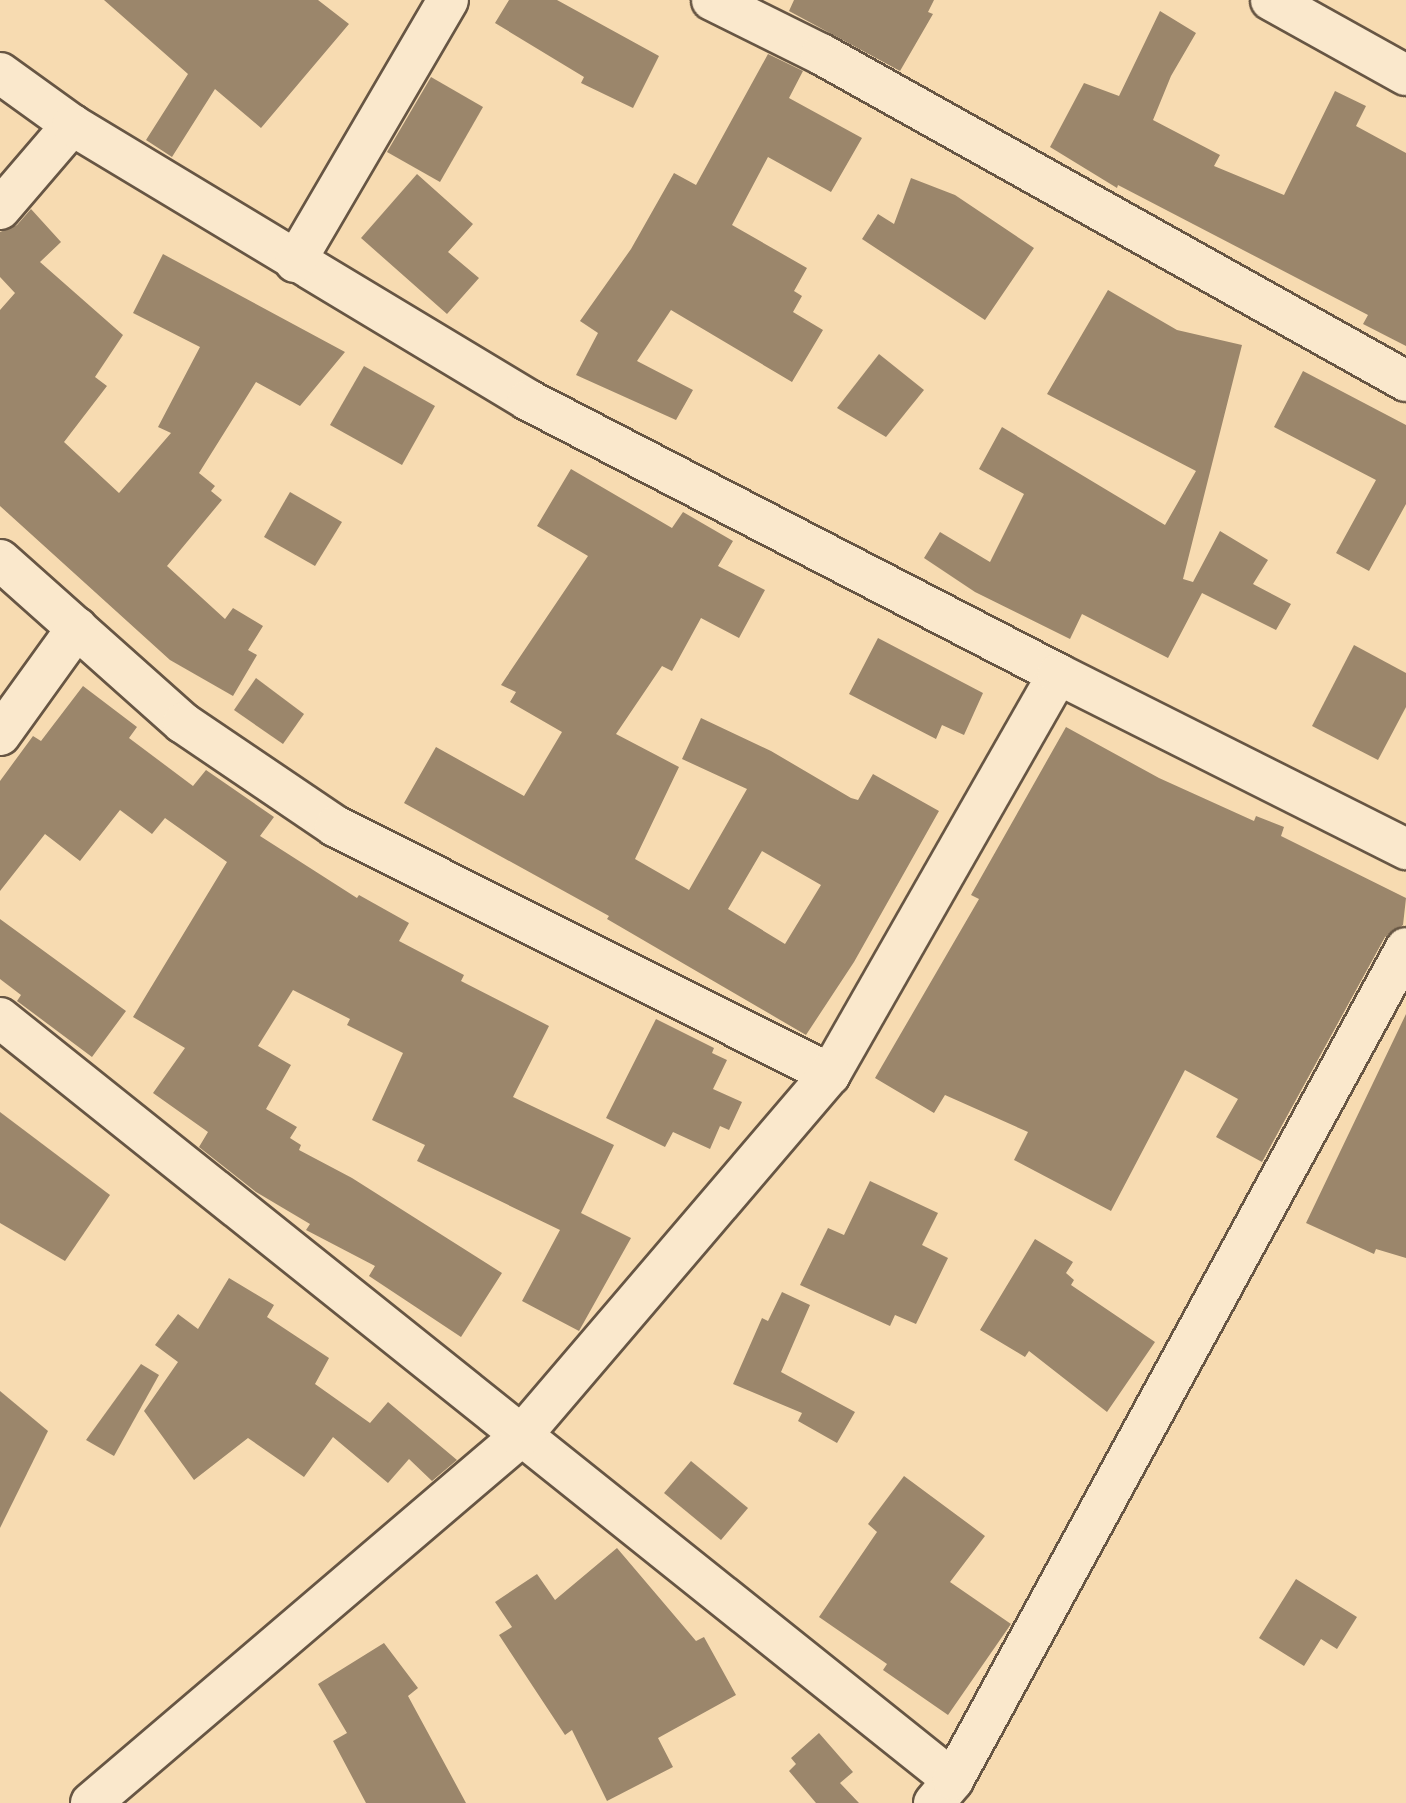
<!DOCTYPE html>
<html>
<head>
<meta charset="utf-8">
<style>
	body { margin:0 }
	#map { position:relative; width:1406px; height:1803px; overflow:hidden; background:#f7dbb1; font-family:"IM FELL DW Pica",serif }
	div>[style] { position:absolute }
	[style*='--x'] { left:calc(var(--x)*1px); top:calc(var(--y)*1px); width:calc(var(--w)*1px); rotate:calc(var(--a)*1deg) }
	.building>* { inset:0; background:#9b866b }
	.roads { filter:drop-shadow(2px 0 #675644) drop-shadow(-2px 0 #675644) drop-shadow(0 2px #675644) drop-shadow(0 -2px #675644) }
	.minor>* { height:40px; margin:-20px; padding:0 20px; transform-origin:20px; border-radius:20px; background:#fae8cc }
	span { translate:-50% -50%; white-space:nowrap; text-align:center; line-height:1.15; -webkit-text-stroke:9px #fae8cc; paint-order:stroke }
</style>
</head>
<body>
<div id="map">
	<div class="building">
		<div style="clip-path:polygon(104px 0,318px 0,349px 24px,261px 128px,215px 89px,172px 157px,146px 140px,188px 74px)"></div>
		<div style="clip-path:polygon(509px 0,557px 0,659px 56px,633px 108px,581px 83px,584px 77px,495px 23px)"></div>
		<div style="clip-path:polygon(794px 0,934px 0,928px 12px,933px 14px,900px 71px,789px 11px)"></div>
		<div style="clip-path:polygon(1160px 11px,1196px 33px,1171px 76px,1153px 120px,1220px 155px,1214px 166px,1284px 195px,1335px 91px,1366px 106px,1356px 126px,1406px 153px,1406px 346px,1363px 324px,1368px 315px,1118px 185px,1117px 188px,1050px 147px,1084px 83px,1119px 96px)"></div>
		<div style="clip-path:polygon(768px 54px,803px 71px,789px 98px,862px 138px,831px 192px,768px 157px,732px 225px,807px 268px,794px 291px,802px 296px,793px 312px,823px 330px,792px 382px,671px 310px,637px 361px,693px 390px,676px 420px,576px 375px,598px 333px,580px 321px,631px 249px,674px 173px,696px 185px)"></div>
		<div style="clip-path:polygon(431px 77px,483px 107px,440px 182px,387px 152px)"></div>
		<div style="clip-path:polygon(417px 174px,473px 224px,448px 252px,479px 278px,447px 314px,361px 238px)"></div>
		<div style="clip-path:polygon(911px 178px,955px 195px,1034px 248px,985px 320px,862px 239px,878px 214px,894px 224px)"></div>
		<div style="clip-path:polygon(31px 209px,61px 242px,40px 262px,123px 335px,95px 377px,107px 386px,64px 442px,119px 493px,171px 433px,158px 427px,200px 347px,133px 313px,163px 254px,345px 352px,300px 406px,256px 382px,199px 473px,215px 486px,211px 491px,222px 500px,167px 566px,225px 619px,233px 608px,263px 626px,248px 650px,257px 655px,233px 696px,170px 660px,0 506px,0 310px,15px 293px,0 277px,0 232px,17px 225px)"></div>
		<div style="clip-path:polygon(1108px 290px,1177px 330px,1242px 345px,1183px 579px,1193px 582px,1220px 531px,1268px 560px,1253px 584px,1291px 604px,1276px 630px,1202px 593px,1168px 658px,1082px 614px,1070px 639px,975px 592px,924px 558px,940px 532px,990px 562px,1024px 494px,979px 469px,1002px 427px,1165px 525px,1196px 471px,1047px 394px)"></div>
		<div style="clip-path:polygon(879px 354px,924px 390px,886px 437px,837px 408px)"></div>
		<div style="clip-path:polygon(364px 366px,435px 406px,402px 465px,330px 425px)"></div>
		<div style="clip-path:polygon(1303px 371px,1406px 425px,1406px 504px,1369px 571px,1336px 553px,1376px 480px,1274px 427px)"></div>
		<div style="clip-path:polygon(evenodd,571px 469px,672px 528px,683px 512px,733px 541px,718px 566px,765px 590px,739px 638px,701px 618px,672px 671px,662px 666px,616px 734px,679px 767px,635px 859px,689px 890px,747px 789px,682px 759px,701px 718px,771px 751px,851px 798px,858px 800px,873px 774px,939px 811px,854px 962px,806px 1035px,607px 919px,609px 916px,404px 803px,436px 747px,524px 796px,562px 732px,510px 702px,516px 692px,501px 685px,588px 556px,537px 526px,571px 469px,762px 851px,821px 885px,785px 944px,728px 909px,762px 851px)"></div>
		<div style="clip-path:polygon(290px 492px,342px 522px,315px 566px,264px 537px)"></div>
		<div style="clip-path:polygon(878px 638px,983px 693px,964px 735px,942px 725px,936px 739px,849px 694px)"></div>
		<div style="clip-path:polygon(1354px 645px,1406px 673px,1406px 707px,1378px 760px,1312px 726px)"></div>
		<div style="clip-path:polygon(256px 678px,304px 714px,283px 744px,234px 710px)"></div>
		<div style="clip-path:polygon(83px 686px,137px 727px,129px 738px,193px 786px,206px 770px,274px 817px,260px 836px,357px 898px,359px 895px,409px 923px,399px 941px,464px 975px,461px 981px,549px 1026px,513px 1097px,614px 1145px,581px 1213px,631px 1238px,579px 1331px,522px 1301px,560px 1230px,417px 1161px,425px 1145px,372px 1120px,403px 1053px,347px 1025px,350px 1019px,293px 990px,258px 1046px,291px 1065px,266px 1109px,297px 1127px,290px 1138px,301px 1145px,299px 1150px,352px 1178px,502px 1273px,461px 1337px,369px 1276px,375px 1266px,306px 1230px,310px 1224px,256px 1192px,199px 1147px,208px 1132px,153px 1093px,185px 1048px,133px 1017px,227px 862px,165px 818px,152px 834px,120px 810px,80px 861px,45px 834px,0 891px,0 781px,33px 736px,41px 741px)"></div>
		<div style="clip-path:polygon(1066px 727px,1159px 778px,1254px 821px,1256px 816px,1284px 827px,1281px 836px,1406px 898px,1403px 925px,1385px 937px,1262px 1162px,1216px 1137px,1238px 1099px,1185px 1070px,1111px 1211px,1014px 1160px,1028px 1132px,945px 1095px,934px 1113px,875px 1078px,979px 899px,971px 895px)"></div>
		<div style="clip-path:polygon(0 919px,126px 1011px,92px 1057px,17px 1001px,21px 995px,0 979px)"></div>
		<div style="clip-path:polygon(1406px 1014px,1406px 1258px,1376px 1249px,1374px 1254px,1306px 1223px)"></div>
		<div style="clip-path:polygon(656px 1019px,714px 1048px,712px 1053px,727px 1060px,713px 1089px,742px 1102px,729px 1130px,720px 1126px,710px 1149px,673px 1132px,665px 1147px,606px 1118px)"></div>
		<div style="clip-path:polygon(0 1112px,110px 1195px,65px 1261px,0 1223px)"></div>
		<div style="clip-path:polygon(870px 1181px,938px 1213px,922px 1245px,948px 1258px,916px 1324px,895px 1315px,890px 1326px,800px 1285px,828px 1228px,844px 1235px)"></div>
		<div style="clip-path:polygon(1035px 1239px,1073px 1262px,1066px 1273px,1074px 1280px,1071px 1285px,1155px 1342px,1107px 1412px,1029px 1351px,1025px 1357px,980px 1330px)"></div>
		<div style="clip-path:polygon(229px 1278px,274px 1305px,267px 1317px,329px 1358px,315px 1384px,370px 1423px,388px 1402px,457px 1460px,432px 1481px,409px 1459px,388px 1483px,333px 1437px,304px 1477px,248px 1438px,194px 1480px,144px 1411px,178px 1362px,155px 1345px,178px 1314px,198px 1329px)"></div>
		<div style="clip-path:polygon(782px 1292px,810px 1305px,781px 1372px,855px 1412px,837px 1443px,798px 1421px,802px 1413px,733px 1384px,762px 1318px,768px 1321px)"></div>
		<div style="clip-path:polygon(141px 1364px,159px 1375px,114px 1456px,86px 1440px)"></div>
		<div style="clip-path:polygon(0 1391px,48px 1431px,0 1528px)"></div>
		<div style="clip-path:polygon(691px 1461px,748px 1508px,721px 1540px,664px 1493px)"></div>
		<div style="clip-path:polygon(904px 1476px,985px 1536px,950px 1582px,1011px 1624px,948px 1715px,883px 1670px,887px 1664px,819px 1617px,877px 1532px,868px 1524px)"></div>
		<div style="clip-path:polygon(617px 1548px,696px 1641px,704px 1637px,736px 1695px,658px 1738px,673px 1767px,607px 1801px,572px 1730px,565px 1735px,499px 1635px,512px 1627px,495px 1602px,537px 1574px,555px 1600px)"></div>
		<div style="clip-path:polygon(1296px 1579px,1357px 1617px,1337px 1649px,1321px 1639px,1304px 1666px,1259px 1638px)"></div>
		<div style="clip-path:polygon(384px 1643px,418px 1688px,408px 1696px,466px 1803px,366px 1803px,333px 1741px,347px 1733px,318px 1684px)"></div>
		<div style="clip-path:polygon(819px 1733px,853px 1772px,840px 1783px,859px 1803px,816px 1803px,789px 1771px,796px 1764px,791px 1758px)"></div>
	</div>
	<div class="roads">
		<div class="minor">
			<div style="--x:712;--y:0;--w:122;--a:26.4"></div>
			<div style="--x:821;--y:54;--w:670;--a:29.2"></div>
			<div style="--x:1271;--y:0;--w:154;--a:29.1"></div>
			<div style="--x:0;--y:73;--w:89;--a:35.8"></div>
			<div style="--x:0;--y:209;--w:111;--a:-49.4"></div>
			<div style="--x:72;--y:125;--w:533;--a:31.09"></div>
			<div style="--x:528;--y:400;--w:597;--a:27.34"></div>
			<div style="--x:295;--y:262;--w:303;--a:-59.7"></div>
			<div style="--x:0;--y:560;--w:245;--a:41.7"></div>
			<div style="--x:183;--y:723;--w:184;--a:34.1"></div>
			<div style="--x:335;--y:826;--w:554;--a:26.61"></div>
			<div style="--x:830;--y:1074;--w:460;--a:-60.3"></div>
			<div style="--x:1058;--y:674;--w:390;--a:26.7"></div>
			<div style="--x:0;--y:735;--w:132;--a:-54.3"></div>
			<div style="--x:0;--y:1018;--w:1220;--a:38.65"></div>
			<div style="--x:91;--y:1803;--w:564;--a:-40.47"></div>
			<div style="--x:520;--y:1437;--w:477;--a:-49.5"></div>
			<div style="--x:934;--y:1803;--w:30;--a:-50"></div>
			<div style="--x:953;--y:1780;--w:947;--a:-61.43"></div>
		</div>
	</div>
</div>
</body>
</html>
